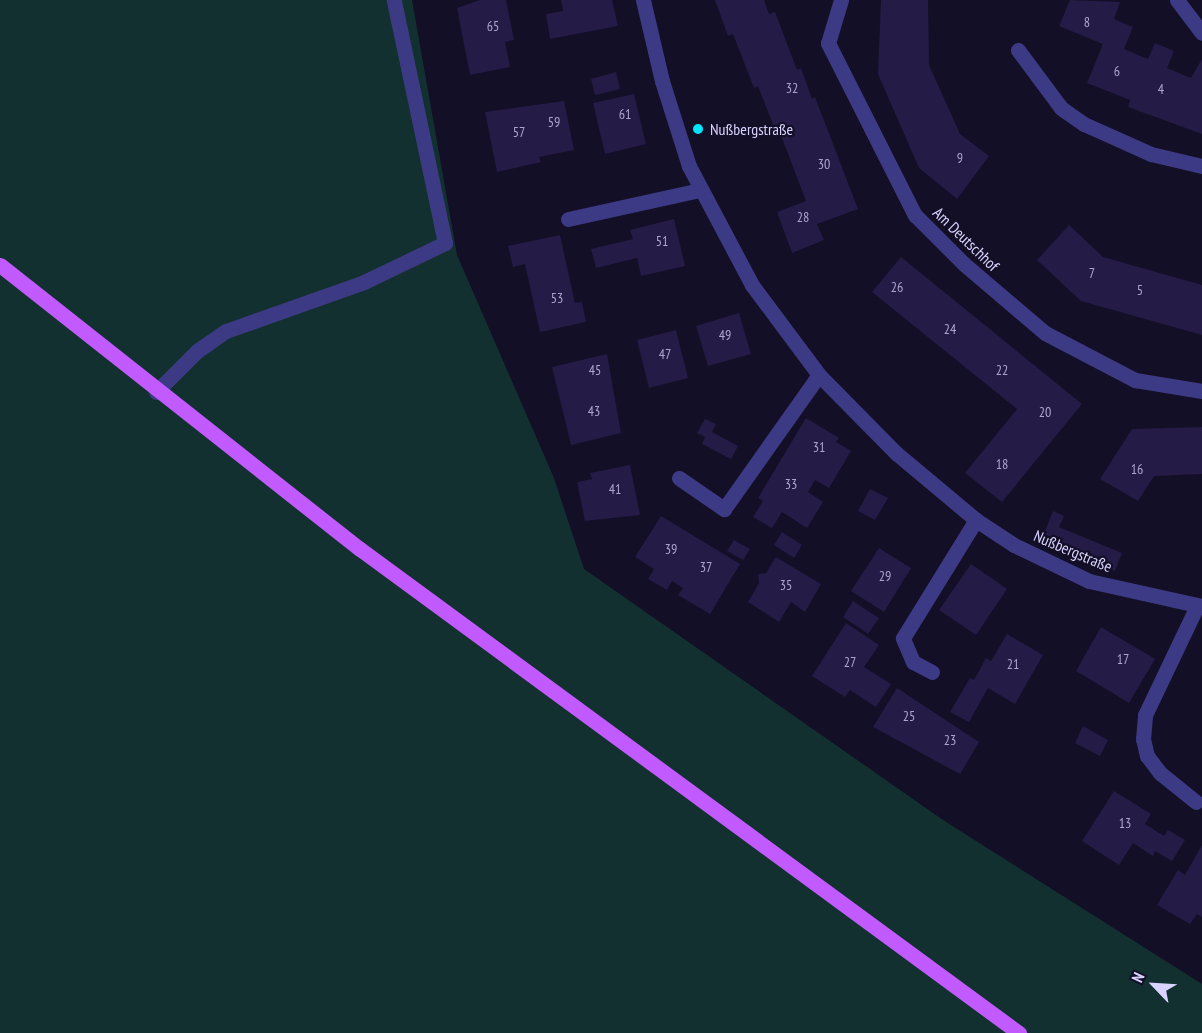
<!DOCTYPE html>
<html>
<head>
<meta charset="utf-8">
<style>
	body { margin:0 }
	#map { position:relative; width:1202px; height:1033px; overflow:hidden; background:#130f26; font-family:"PT Sans Narrow",sans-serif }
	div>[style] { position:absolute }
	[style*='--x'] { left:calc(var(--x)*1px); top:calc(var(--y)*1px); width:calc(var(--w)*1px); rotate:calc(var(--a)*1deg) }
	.green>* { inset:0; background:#12302f }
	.building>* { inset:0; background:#241b47 }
	.minor>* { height:15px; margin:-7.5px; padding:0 7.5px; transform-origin:7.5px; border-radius:7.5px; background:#3d3a85 }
	.major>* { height:15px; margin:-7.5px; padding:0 7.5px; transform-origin:7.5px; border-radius:7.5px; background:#c25bff }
	.dots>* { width:16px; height:16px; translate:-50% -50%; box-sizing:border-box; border:3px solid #130f26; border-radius:50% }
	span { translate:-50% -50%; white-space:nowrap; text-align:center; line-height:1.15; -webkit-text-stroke:4.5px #130f26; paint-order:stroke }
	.number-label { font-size:14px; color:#aca6d1 }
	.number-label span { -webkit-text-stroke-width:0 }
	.poi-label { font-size:16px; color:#d9d4ff }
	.left { translate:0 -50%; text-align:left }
	.street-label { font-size:16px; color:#d9d4ff }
	.north { position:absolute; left:1124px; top:955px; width:60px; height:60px; -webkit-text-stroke:4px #130f26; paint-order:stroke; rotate:295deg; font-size:16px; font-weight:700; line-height:24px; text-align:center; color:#d9d4ff }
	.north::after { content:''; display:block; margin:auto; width:21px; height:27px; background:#d9d4ff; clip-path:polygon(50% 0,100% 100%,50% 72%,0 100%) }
</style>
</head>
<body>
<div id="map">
	<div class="green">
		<div style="clip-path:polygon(0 0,412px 0,457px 255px,554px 478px,584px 569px,943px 820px,1202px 984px,1202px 1033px,0 1033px)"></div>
	</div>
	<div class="building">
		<div style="clip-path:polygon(480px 0,506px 0,514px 40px,505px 42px,510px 67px,470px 75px,457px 8px)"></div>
		<div style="clip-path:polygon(561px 0,612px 0,618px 26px,550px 39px,546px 14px,563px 11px)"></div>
		<div style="clip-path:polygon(715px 0,764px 0,769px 14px,775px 12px,797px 70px,801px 68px,812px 99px,815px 97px,858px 209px,817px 224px,824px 240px,792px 253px,777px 212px,806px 201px,777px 125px,774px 127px,758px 86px,754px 88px,733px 34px,728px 36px)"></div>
		<div style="clip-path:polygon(881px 0,928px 0,929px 65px,960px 134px,989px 156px,957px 199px,919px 168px,878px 74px)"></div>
		<div style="clip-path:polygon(1070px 0,1120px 2px,1114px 19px,1133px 27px,1124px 49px,1148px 59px,1155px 43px,1174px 51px,1167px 68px,1191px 78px,1202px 59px,1202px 134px,1128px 107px,1130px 100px,1087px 83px,1103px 44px,1059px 26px)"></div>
		<div style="clip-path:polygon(616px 72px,620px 89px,595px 95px,591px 79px)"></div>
		<div style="clip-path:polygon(634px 94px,646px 144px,605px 154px,593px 103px)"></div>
		<div style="clip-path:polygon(564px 101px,574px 150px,539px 157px,541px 162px,497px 172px,485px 112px)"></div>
		<div style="clip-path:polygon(674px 219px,685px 266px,641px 276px,637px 258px,596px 268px,591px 249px,633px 239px,630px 230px)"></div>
		<div style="clip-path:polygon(1069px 225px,1103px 257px,1202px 285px,1202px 335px,1081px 301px,1037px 260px)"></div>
		<div style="clip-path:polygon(560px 235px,575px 303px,582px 302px,586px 322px,540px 332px,525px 264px,513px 267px,508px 246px)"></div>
		<div style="clip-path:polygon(901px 257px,1082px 404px,1002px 502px,965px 473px,1017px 409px,872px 292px)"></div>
		<div style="clip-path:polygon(739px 313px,751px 354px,708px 366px,696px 326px)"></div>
		<div style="clip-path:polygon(676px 330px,688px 378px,649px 388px,637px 340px)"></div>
		<div style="clip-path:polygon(607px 354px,621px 433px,571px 445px,552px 367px)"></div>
		<div style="clip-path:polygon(806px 418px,839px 438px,836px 442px,851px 451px,829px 488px,815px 480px,808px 492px,823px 502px,807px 528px,782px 512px,772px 528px,753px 517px,763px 501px,758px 498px)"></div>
		<div style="clip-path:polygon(705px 419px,716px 424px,712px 432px,738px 446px,731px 459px,702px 444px,705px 437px,697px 433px)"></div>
		<div style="clip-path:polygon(1202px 427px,1202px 474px,1154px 476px,1138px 501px,1100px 479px,1132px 429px)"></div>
		<div style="clip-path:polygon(630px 465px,640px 515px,585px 521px,577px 482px,592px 479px,590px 473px)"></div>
		<div style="clip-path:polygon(870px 489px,888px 498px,875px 520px,858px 511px)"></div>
		<div style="clip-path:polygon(1053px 511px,1064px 516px,1059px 527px,1122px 553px,1115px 571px,1041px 541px)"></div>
		<div style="clip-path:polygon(661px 516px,740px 564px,710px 614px,678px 595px,683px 588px,672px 581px,667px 590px,648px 579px,654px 569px,635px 557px)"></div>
		<div style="clip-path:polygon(782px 532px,802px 545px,794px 558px,774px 545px)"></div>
		<div style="clip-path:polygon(734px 540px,750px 549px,743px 560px,727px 551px)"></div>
		<div style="clip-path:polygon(879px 548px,911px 568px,884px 612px,851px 591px)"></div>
		<div style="clip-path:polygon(776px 557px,821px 584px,805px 612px,791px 602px,779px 622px,748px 602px,759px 583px,758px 574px,766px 573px)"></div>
		<div style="clip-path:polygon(971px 564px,1007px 589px,976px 635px,939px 610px)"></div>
		<div style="clip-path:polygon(853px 601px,879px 618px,868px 634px,843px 617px)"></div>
		<div style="clip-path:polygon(846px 623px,879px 645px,864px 667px,891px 684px,876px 707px,850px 690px,845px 697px,812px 676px)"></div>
		<div style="clip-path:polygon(1101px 627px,1155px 659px,1129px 703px,1076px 671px)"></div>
		<div style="clip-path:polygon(1007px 634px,1043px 655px,1015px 704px,988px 688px,969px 722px,950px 712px,970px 678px,974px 680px,986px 658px,991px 661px)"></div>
		<div style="clip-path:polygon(897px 688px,979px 742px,960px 774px,873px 727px)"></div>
		<div style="clip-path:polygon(1083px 726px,1108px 740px,1100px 756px,1075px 743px)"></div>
		<div style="clip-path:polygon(1114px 791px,1151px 814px,1145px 824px,1164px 836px,1168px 830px,1185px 840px,1172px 861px,1155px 851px,1153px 856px,1133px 843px,1119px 865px,1082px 841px)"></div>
		<div style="clip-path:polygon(1202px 845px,1202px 917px,1197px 914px,1190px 924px,1157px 905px,1178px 870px,1185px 875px)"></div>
	</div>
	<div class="minor">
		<div style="--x:643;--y:0;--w:83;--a:76.8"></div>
		<div style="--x:662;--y:81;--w:89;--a:72.4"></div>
		<div style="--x:689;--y:166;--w:135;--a:62.1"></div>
		<div style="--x:752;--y:285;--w:112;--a:53.3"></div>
		<div style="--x:819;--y:375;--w:110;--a:45.4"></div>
		<div style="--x:896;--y:453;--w:104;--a:39.9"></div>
		<div style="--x:976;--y:520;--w:45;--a:33.3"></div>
		<div style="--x:1014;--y:545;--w:83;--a:25.6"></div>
		<div style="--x:1089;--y:581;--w:116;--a:12.5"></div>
		<div style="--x:841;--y:0;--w:45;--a:106.8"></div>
		<div style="--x:828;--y:43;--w:193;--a:63.2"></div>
		<div style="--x:915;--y:215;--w:69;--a:45"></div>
		<div style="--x:964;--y:264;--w:106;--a:40.4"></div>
		<div style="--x:1045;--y:333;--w:102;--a:27.6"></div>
		<div style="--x:1135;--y:380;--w:68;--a:9.3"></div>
		<div style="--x:1177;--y:0;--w:41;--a:52.9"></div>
		<div style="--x:1018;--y:50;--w:72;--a:53.4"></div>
		<div style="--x:1061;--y:108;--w:28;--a:35"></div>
		<div style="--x:1084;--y:124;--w:73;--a:24.1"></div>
		<div style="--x:1151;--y:154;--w:52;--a:13.2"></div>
		<div style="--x:568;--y:219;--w:135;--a:-12.4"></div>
		<div style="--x:156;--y:392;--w:58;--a:-45"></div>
		<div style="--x:197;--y:351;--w:35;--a:-35"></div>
		<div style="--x:226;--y:331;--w:146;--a:-19.5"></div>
		<div style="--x:364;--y:282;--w:90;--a:-25.7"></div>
		<div style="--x:445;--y:243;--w:248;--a:-101.9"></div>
		<div style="--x:679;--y:478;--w:55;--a:34.6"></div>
		<div style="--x:724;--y:509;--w:164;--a:-54.7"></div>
		<div style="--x:932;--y:672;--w:21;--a:-152"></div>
		<div style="--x:913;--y:662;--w:26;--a:-113"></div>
		<div style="--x:903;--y:638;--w:139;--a:-58.3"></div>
		<div style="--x:1196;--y:802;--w:46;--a:-141.1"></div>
		<div style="--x:1160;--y:773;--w:21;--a:-127"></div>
		<div style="--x:1147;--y:756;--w:17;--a:-103"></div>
		<div style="--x:1143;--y:739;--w:24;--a:-85"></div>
		<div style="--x:1145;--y:715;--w:121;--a:-64.5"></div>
	</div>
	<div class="major">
		<div style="--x:0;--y:265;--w:459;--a:38.3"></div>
		<div style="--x:360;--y:549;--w:818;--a:36.3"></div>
	</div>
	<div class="dots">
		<div style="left:698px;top:129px;background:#00e5ff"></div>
	</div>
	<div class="number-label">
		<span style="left:1087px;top:22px">8</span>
		<span style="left:493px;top:26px">65</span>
		<span style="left:1117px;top:71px">6</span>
		<span style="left:792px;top:88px">32</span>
		<span style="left:1161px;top:89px">4</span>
		<span style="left:625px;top:114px">61</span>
		<span style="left:554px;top:122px">59</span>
		<span style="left:519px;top:132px">57</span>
		<span style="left:960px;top:158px">9</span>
		<span style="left:824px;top:164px">30</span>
		<span style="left:803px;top:217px">28</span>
		<span style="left:662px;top:241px">51</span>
		<span style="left:1092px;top:273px">7</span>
		<span style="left:897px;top:287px">26</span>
		<span style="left:1140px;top:290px">5</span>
		<span style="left:557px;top:298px">53</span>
		<span style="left:950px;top:329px">24</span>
		<span style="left:725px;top:335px">49</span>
		<span style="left:665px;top:354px">47</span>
		<span style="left:595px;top:370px">45</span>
		<span style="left:1002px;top:370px">22</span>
		<span style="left:594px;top:411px">43</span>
		<span style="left:1045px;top:412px">20</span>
		<span style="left:819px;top:447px">31</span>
		<span style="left:1002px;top:464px">18</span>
		<span style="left:1137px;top:469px">16</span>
		<span style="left:791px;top:484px">33</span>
		<span style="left:615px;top:489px">41</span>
		<span style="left:671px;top:549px">39</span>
		<span style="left:706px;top:567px">37</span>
		<span style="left:885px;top:576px">29</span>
		<span style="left:786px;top:585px">35</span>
		<span style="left:1123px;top:659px">17</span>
		<span style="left:850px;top:662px">27</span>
		<span style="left:1013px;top:664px">21</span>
		<span style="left:909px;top:716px">25</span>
		<span style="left:950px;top:740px">23</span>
		<span style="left:1125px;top:823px">13</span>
	</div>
	<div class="poi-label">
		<span class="left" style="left:710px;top:129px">Nußbergstraße</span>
	</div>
	<div class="street-label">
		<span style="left:966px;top:239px;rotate:44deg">Am Deutschhof</span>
		<span style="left:1073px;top:551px;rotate:23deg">Nußbergstraße</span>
	</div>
	<div class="north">N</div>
</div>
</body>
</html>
